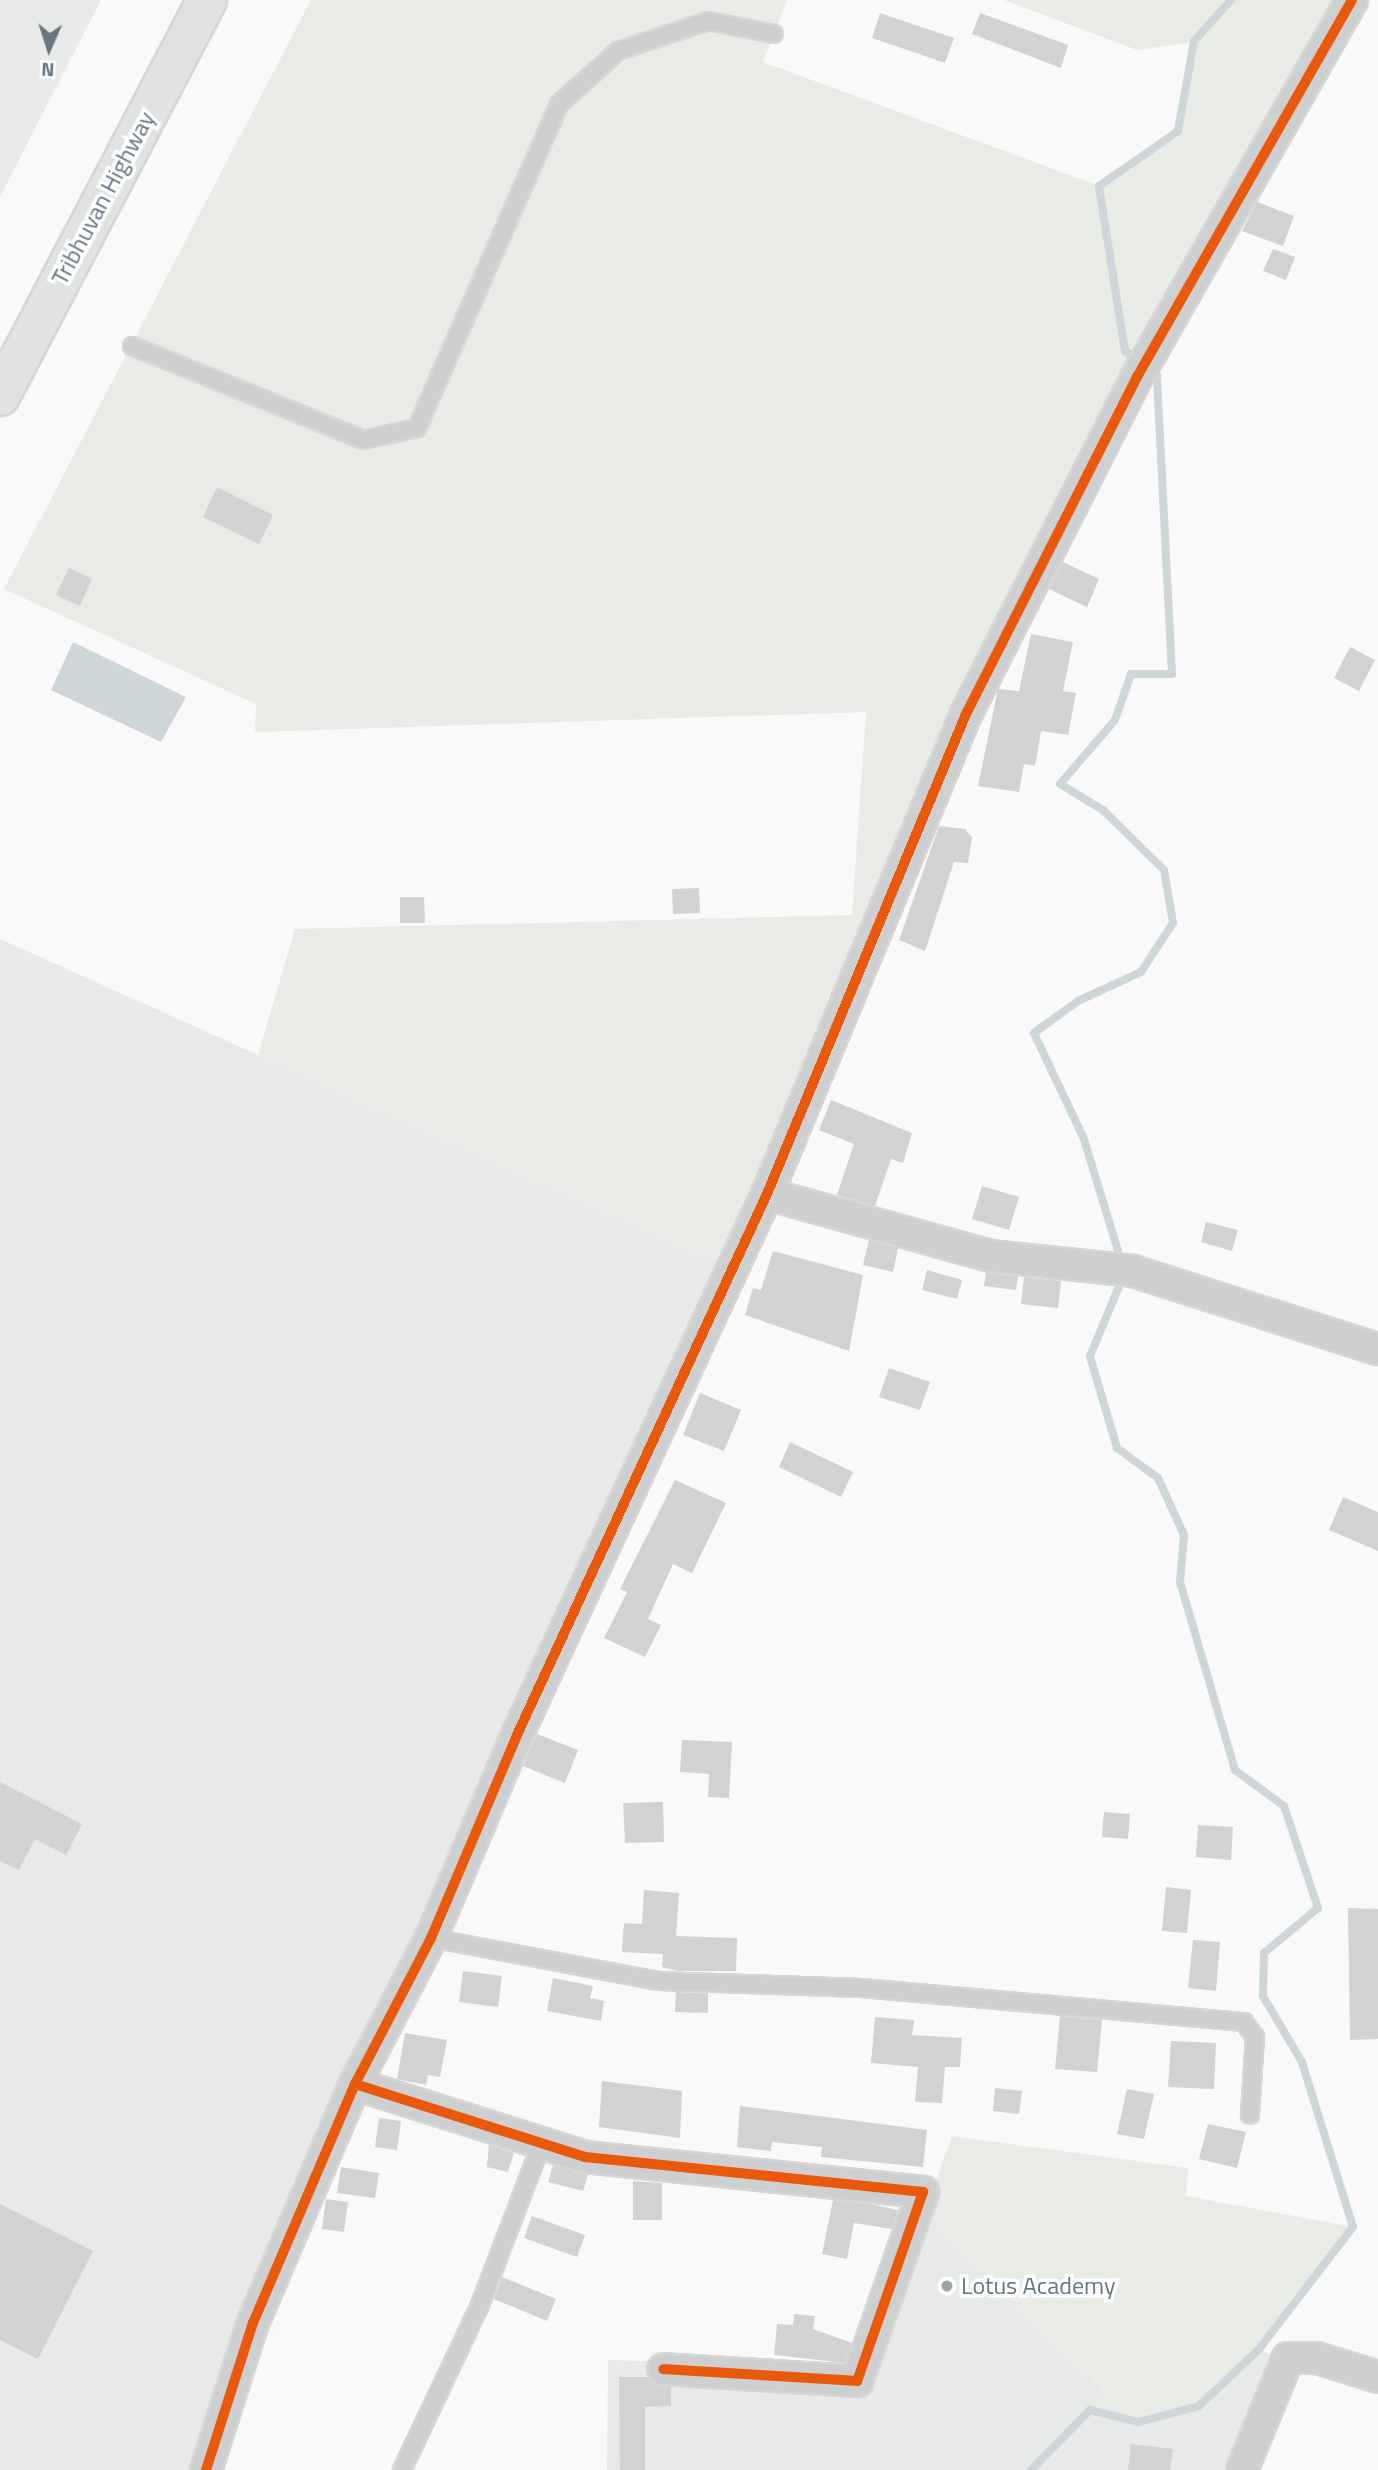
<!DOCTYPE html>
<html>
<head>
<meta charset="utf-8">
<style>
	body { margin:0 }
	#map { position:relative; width:1378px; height:2470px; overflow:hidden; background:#f9f9f9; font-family:"Titillium Web",sans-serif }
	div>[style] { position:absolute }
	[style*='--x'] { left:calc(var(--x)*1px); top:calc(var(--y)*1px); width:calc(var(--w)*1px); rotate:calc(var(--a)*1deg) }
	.built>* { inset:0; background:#e8e9e9 }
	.green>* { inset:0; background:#e8ebe6 }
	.water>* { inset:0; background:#ced6d9 }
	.stream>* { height:8px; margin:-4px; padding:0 4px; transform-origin:4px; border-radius:4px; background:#ced6d9 }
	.building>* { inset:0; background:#d0d2d3 }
	.roads { filter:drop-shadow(2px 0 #d5d6d6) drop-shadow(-2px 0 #d5d6d6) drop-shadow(0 2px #d5d6d6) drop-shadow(0 -2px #d5d6d6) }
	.service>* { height:16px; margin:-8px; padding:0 8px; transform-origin:8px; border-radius:8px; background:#cecfd0 }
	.minor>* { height:30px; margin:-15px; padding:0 15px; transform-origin:15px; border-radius:15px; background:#cecfd0 }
	.trunk>* { height:38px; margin:-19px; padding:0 19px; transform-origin:19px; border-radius:19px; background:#e1e2e2 }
	.cycleway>* { height:10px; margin:-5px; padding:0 5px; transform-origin:5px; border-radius:5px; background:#e8590c }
	.dots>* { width:19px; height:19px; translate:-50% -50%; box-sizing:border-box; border:4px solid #fff; border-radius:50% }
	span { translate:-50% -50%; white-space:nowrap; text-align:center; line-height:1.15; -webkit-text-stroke:7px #fff; paint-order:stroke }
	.street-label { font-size:24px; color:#657683 }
	.poi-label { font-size:24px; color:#657683 }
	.left { translate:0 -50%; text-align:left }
	.north { position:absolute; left:14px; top:14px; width:70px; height:70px; -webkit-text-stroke:5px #fff; paint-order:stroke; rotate:183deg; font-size:19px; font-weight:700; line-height:28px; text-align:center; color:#657683 }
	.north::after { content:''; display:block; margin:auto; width:24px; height:32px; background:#657683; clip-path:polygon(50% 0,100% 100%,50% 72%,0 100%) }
</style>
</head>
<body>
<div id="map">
	<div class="built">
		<div style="clip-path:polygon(0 0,101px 0,0 197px)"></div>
		<div style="clip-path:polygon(0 939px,733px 1268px,198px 2470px,0 2470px)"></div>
		<div style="clip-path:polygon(925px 2211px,1107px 2393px,1091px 2410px,1199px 2406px,1259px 2349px,1287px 2361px,1238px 2470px,607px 2470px,608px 2360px,688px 2362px,688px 2386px,851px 2387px)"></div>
	</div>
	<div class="green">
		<div style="clip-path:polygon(311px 0,787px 0,763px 62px,1099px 186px,1178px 131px,1194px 42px,1137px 50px,1004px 0,1352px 0,966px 714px,733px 1268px,258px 1055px,295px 929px,852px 915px,866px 712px,255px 732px,256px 704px,4px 589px)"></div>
		<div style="clip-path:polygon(952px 2136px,1188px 2168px,1186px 2196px,1353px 2227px,1259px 2349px,1199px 2406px,1138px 2422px,1090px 2410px,1107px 2392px,925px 2211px)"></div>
	</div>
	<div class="water">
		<div style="clip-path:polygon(73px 642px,186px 697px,161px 742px,51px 690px)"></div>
	</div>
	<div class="stream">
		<div style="--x:1138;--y:361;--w:16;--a:-142"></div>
		<div style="--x:1125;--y:351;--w:167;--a:-99"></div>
		<div style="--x:1099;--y:186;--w:96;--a:-34.8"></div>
		<div style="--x:1178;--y:131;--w:91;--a:-79.9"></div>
		<div style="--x:1194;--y:41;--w:55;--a:-47.9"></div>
		<div style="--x:1118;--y:1251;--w:117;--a:-106.9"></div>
		<div style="--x:1084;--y:1139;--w:117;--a:-115.3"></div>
		<div style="--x:1034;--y:1033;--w:54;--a:-36"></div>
		<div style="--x:1078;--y:1001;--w:69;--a:-24.7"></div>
		<div style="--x:1141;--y:972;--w:59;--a:-56.9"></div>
		<div style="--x:1173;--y:923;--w:54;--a:-99.6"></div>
		<div style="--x:1164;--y:870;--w:86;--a:-135.5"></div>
		<div style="--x:1103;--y:810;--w:50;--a:-148.8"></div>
		<div style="--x:1060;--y:784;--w:84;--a:-49.3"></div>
		<div style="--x:1115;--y:720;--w:49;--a:-70.8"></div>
		<div style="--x:1131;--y:674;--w:41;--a:0"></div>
		<div style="--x:1172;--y:674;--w:298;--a:-92.9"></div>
		<div style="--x:1157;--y:376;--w:11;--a:-142"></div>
		<div style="--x:1031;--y:2470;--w:84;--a:-45.5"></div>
		<div style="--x:1090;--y:2410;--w:49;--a:14"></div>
		<div style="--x:1138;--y:2422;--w:63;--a:-14.7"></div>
		<div style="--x:1199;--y:2406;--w:83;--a:-43.5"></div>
		<div style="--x:1259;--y:2349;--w:154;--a:-52.4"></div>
		<div style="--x:1353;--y:2227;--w:173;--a:-107.2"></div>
		<div style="--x:1302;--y:2062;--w:77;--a:-120.6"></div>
		<div style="--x:1263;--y:1996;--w:43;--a:-88.7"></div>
		<div style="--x:1264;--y:1953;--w:70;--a:-39.8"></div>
		<div style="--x:1318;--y:1908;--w:108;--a:-108.4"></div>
		<div style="--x:1284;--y:1806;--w:61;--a:-143.7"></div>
		<div style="--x:1235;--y:1770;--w:196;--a:-106.3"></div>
		<div style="--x:1180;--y:1582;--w:47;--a:-85.1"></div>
		<div style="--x:1184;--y:1535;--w:63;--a:-114.5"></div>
		<div style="--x:1158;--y:1478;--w:51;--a:-143.8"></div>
		<div style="--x:1117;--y:1448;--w:96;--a:-106.4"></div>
		<div style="--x:1090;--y:1356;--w:73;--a:-67.3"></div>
	</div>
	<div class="building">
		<div style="clip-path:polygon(880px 13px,954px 38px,945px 63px,872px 38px)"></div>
		<div style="clip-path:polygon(980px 13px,1068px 45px,1061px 68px,972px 34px)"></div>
		<div style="clip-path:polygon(1257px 202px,1294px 216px,1283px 246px,1242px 231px)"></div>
		<div style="clip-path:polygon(1273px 249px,1295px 257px,1286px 280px,1263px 271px)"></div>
		<div style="clip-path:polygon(217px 487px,273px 515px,259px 544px,203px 517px)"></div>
		<div style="clip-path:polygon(1063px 562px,1099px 579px,1087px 607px,1049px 589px)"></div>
		<div style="clip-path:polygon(69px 568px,92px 579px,80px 606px,56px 595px)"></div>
		<div style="clip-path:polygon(1031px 634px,1073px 642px,1063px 691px,1076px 693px,1068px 735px,1041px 731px,1035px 766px,1024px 764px,1019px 792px,978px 786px,998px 689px,1019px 691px)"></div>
		<div style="clip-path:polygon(1350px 647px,1375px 660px,1359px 691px,1334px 678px)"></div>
		<div style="clip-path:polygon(939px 826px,965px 829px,972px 837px,968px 863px,954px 862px,925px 951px,899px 940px)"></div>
		<div style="clip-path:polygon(699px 888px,700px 913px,673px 914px,672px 889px)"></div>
		<div style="clip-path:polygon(400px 897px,424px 897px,425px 923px,400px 923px)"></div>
		<div style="clip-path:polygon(831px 1100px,912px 1133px,903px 1163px,891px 1159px,875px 1206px,837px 1195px,854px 1144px,819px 1130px)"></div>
		<div style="clip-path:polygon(982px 1186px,1019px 1197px,1009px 1230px,972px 1219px)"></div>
		<div style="clip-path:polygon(1206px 1222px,1238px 1230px,1232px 1251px,1201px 1242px)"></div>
		<div style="clip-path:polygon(869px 1240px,898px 1248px,893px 1272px,863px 1265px)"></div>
		<div style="clip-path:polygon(773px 1251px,863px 1275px,849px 1351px,745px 1315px,753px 1288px,761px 1290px)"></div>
		<div style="clip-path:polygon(927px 1270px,962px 1280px,957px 1299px,922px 1290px)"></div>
		<div style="clip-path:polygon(986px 1273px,1018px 1276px,1016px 1290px,984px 1286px)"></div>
		<div style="clip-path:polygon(1024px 1277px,1061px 1281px,1058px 1308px,1021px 1304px)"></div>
		<div style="clip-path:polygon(889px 1368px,930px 1382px,920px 1410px,879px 1397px)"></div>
		<div style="clip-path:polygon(700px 1393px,741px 1410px,724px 1451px,683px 1435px)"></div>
		<div style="clip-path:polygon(790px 1442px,853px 1472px,841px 1497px,779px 1467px)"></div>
		<div style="clip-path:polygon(675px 1480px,726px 1503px,692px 1573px,673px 1564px,648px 1619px,661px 1625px,645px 1657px,604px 1638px,627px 1592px,620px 1589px)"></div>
		<div style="clip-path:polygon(1343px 1497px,1378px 1512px,1378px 1551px,1329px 1530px)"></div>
		<div style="clip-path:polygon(537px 1734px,578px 1750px,565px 1783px,523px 1766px)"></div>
		<div style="clip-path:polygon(682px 1740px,732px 1742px,729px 1798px,708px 1797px,709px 1774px,680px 1772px)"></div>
		<div style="clip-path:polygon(0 1782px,82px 1824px,66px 1855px,35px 1839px,19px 1870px,0 1861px)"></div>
		<div style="clip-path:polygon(663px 1802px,664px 1842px,625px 1843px,623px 1803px)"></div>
		<div style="clip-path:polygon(1104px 1812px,1130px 1814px,1128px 1839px,1102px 1837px)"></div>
		<div style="clip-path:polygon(1198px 1825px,1233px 1827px,1231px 1860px,1196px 1857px)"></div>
		<div style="clip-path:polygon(1166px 1887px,1191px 1890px,1187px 1933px,1162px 1931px)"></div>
		<div style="clip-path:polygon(644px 1890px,679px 1893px,676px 1936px,737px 1938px,736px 1971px,678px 1971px,662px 1967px,663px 1954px,622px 1952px,624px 1923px,642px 1924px)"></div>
		<div style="clip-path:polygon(1348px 1908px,1378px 1909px,1378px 2039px,1350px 2040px)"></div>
		<div style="clip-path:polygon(1193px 1940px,1220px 1942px,1216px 1991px,1188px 1988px)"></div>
		<div style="clip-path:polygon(463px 1971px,502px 1976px,498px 2007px,459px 2002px)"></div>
		<div style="clip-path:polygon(553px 1978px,593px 1986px,590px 1998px,604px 2001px,601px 2021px,547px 2011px)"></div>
		<div style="clip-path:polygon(676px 1992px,708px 1993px,708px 2013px,675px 2012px)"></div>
		<div style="clip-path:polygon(1060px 2016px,1102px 2020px,1097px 2072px,1055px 2069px)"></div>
		<div style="clip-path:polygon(875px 2017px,914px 2020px,912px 2035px,962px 2038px,960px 2067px,945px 2067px,942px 2103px,915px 2102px,918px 2067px,871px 2063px)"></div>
		<div style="clip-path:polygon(405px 2033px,447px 2040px,440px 2077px,428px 2075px,426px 2085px,397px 2079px)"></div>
		<div style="clip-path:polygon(1171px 2041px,1216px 2043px,1214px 2089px,1168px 2087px)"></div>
		<div style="clip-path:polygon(602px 2081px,682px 2091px,680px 2138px,599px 2127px)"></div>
		<div style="clip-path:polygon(995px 2088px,1022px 2091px,1019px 2114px,993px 2111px)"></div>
		<div style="clip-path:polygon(1127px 2089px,1154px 2094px,1144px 2139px,1117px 2134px)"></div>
		<div style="clip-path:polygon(740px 2106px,927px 2130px,923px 2167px,821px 2157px,822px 2147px,772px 2142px,771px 2151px,737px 2147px)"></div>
		<div style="clip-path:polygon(379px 2118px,401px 2121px,397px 2150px,375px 2147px)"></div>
		<div style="clip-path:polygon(1208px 2124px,1246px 2132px,1237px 2168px,1199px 2159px)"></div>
		<div style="clip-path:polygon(489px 2145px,514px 2153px,508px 2172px,487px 2167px)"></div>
		<div style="clip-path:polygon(553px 2165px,588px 2175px,583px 2191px,548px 2182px)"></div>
		<div style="clip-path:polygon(341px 2167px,379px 2173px,375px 2198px,337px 2193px)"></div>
		<div style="clip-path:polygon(633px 2181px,662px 2183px,662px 2220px,633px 2220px)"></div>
		<div style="clip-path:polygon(326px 2199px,348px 2202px,344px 2232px,322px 2229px)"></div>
		<div style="clip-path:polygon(833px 2200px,870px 2204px,898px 2210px,892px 2229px,854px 2223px,847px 2259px,822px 2254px)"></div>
		<div style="clip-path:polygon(0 2204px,93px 2251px,38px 2359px,0 2340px)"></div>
		<div style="clip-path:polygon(532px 2216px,585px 2235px,577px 2257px,524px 2238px)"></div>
		<div style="clip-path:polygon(502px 2277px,556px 2299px,547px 2321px,494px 2299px)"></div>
		<div style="clip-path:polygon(794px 2314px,815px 2316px,813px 2329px,852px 2343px,845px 2363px,774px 2355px,777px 2324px,793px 2325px)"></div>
		<div style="clip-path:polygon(619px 2377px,648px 2377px,671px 2387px,671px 2406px,645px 2407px,645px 2470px,620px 2470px)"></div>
		<div style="clip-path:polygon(1131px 2444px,1173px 2449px,1170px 2470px,1128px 2470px)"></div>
	</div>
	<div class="roads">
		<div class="service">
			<div style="--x:132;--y:346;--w:249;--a:22.1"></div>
			<div style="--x:363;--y:440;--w:55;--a:-12.5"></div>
			<div style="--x:417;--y:428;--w:354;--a:-66.3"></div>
			<div style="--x:559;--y:104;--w:79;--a:-41.9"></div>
			<div style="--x:618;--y:51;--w:95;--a:-18.4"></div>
			<div style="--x:708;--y:21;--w:67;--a:11.1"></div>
			<div style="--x:431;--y:1938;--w:232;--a:10.7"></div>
			<div style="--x:659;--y:1981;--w:203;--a:2"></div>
			<div style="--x:862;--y:1988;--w:384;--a:5.1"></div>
			<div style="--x:1244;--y:2022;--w:19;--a:54"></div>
			<div style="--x:1255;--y:2037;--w:78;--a:93.7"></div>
			<div style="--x:402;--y:2470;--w:183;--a:-64.7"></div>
			<div style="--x:480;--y:2305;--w:171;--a:-69.1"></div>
		</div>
		<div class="minor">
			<div style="--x:767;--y:1194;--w:232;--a:15.5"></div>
			<div style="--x:991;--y:1256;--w:143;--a:6"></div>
			<div style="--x:1133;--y:1271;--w:257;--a:17.7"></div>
			<div style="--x:355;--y:2084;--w:241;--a:17.6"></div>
			<div style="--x:585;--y:2157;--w:340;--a:5.9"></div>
			<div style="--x:923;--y:2192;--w:200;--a:109.2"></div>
			<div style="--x:857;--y:2381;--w:194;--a:-176.5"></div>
			<div style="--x:206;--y:2470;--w:154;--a:-72.3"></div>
			<div style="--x:253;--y:2323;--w:260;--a:-66.9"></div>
			<div style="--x:355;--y:2084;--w:165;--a:-62.5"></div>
			<div style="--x:431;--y:1938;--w:220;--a:-67"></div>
			<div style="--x:517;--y:1735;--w:596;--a:-65.2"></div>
			<div style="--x:767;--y:1194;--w:520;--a:-67.48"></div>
			<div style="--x:966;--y:714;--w:378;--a:-63.1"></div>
			<div style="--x:1137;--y:377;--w:434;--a:-60.3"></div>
			<div style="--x:1242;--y:2470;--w:121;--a:-67.7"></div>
			<div style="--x:1288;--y:2358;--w:29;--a:0"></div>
			<div style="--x:1317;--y:2358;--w:64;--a:17.3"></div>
		</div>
		<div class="trunk">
			<div style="--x:0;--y:396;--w:447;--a:-62.4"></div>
		</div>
	</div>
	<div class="cycleway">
		<div style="--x:355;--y:2084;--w:241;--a:17.6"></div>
		<div style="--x:585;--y:2157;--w:340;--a:5.9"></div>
		<div style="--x:923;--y:2192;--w:200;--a:109.2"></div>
		<div style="--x:857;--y:2381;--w:194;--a:-176.5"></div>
		<div style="--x:206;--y:2470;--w:154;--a:-72.3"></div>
		<div style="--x:253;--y:2323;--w:260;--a:-66.9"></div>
		<div style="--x:355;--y:2084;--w:165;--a:-62.5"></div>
		<div style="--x:431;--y:1938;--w:220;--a:-67"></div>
		<div style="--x:517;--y:1735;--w:596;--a:-65.2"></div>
		<div style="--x:767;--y:1194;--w:520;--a:-67.48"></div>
		<div style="--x:966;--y:714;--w:378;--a:-63.1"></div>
		<div style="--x:1137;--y:377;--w:434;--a:-60.3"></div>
	</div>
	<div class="dots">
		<div style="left:947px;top:2286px;background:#99a4ac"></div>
	</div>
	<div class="street-label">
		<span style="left:103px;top:198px;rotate:-62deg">Tribhuvan Highway</span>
	</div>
	<div class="poi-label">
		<span class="left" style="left:961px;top:2286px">Lotus Academy</span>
	</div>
	<div class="north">N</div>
</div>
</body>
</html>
